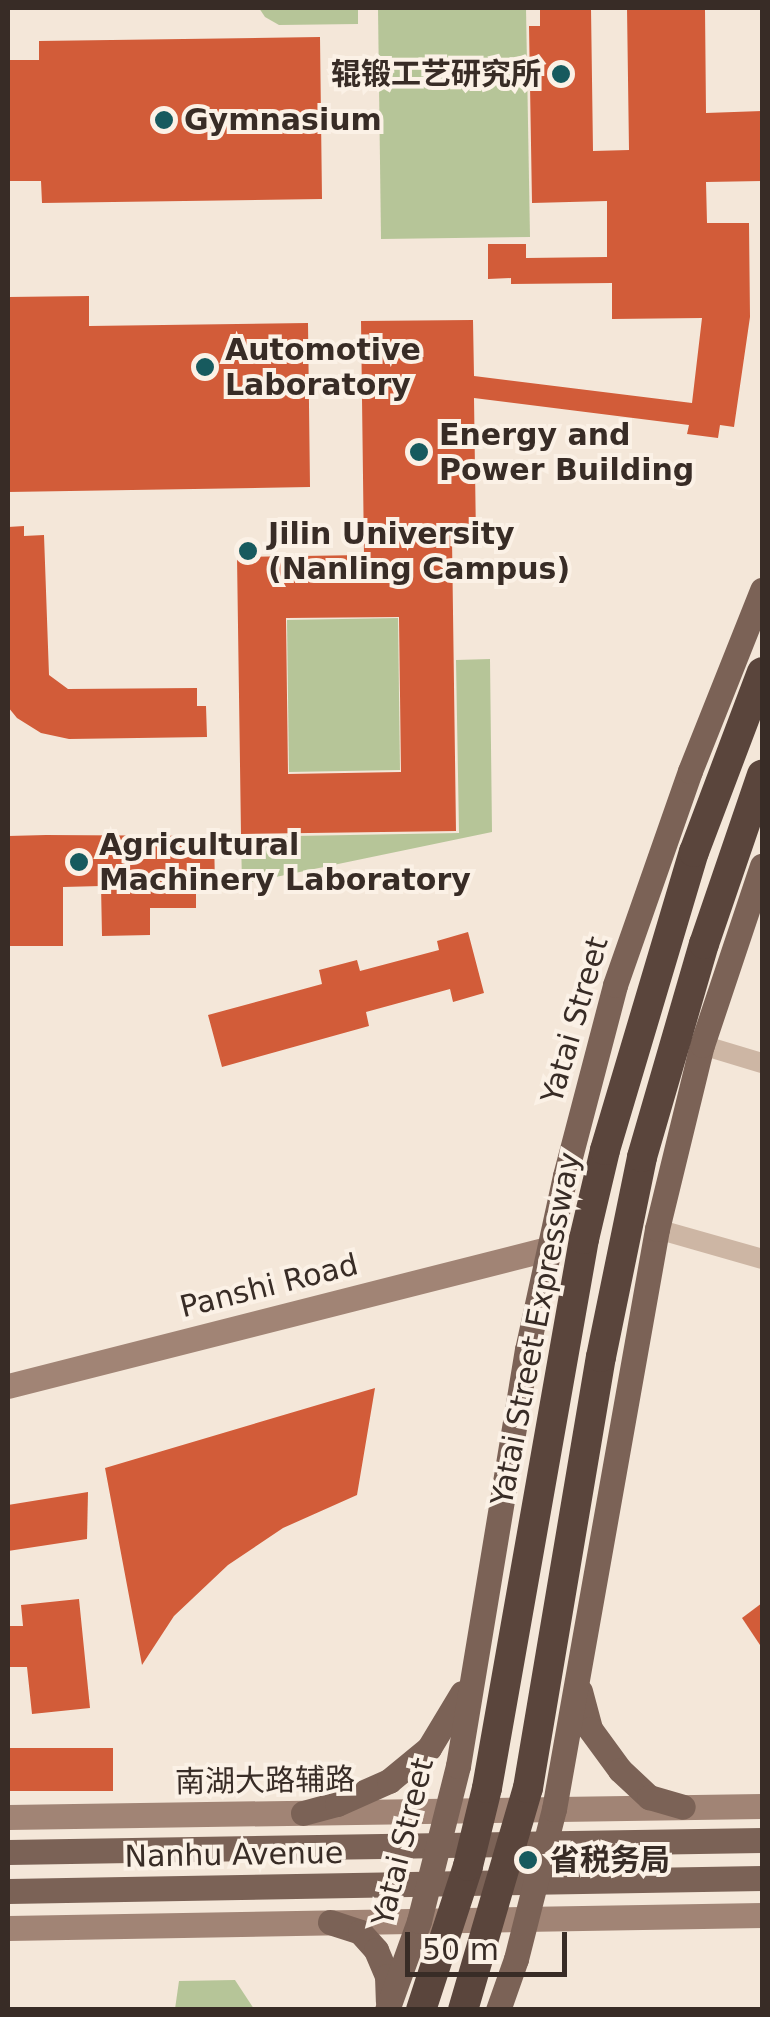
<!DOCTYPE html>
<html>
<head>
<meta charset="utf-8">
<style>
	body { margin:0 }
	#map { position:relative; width:770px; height:2017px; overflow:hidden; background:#f4e7d9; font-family:"DejaVu Sans","Noto Sans SC",sans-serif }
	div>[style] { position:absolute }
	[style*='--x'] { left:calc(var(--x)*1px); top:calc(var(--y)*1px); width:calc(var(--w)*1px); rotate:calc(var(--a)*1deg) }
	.green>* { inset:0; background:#b6c598 }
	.building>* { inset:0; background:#d25c39 }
	.street>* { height:20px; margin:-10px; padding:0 10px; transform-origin:10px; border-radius:10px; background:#cdb6a4 }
	.secondary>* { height:25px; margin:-12.5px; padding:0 12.5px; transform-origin:12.5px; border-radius:12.5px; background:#a18475 }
	.primary>* { height:25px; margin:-12.5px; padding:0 12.5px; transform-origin:12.5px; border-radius:12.5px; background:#7b6256 }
	.highway-bridge>* { height:30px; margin:-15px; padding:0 15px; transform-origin:15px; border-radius:15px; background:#5a453c }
	.dots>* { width:28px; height:28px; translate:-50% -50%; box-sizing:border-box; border:5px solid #fbf1e6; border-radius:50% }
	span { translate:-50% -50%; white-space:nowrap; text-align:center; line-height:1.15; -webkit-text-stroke:8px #fbf1e6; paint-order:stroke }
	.poi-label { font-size:30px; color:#382c26; font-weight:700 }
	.right { translate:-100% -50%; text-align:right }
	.left { translate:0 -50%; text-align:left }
	.street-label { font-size:30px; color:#382c26 }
	.frame { position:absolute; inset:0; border:10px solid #382c26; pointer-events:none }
	.scale { position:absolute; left:405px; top:1932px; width:162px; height:45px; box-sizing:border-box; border:5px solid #382c26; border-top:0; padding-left:12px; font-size:30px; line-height:35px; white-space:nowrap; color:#382c26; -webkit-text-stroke:8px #fbf1e6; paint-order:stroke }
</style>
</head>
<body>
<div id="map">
	<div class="green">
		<div style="clip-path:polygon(259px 8px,358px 8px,358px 24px,279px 25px,265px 17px)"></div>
		<div style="clip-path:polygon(378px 8px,526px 8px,530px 237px,381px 239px)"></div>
		<div style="clip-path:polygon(398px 618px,400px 770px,289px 772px,287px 620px)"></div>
		<div style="clip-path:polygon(490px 659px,492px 832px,242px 884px,241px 837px,459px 833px,456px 660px)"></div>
		<div style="clip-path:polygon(235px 1980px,254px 2009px,175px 2009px,179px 1981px)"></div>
	</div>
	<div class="building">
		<div style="clip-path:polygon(evenodd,540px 8px,591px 8px,593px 151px,629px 150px,627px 8px,705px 8px,706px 113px,762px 111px,762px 181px,706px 182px,707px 223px,749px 223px,750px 317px,734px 427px,720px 425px,718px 438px,687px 434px,689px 425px,474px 398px,476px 539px,452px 539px,456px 831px,241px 834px,237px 557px,364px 555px,361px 321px,473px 320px,474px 376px,692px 403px,702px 318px,612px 319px,612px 283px,511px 284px,511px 278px,488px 279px,488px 244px,526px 244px,526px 258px,607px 257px,607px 201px,532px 203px,529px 26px,540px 26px,540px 8px,399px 617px,401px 772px,288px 774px,286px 618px,399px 617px)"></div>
		<div style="clip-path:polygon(320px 37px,322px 199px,42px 203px,41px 181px,8px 181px,8px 60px,39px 60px,39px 41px)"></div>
		<div style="clip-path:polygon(89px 296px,89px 326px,308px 323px,310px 487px,8px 492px,8px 297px)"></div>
		<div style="clip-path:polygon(24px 526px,24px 536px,44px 535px,49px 675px,68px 689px,197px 688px,197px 706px,206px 706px,207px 737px,69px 739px,41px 733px,17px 718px,8px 707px,8px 527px)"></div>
		<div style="clip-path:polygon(46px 835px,214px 836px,215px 886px,196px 886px,196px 908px,150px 908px,150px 935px,102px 936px,101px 886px,63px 887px,63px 946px,8px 946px,8px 836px)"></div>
		<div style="clip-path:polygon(468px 932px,484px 993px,453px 1002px,450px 989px,366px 1012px,369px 1026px,222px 1067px,208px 1015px,322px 984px,319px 970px,357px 960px,360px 971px,439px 950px,437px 941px)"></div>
		<div style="clip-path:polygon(375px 1388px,357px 1495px,283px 1528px,228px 1565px,174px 1616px,142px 1665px,105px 1468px)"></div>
		<div style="clip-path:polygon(88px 1492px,87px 1539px,8px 1551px,8px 1505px)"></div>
		<div style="clip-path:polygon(79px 1599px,90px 1708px,32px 1714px,27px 1667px,8px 1667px,8px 1626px,23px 1626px,21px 1605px)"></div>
		<div style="clip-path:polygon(762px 1603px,762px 1648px,742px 1618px)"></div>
		<div style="clip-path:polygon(8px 1748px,113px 1748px,113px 1791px,8px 1791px)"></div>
	</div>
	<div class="street">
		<div style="--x:702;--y:1045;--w:63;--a:16.7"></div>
		<div style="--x:657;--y:1229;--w:109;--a:15.9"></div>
	</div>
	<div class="secondary">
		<div style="--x:8;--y:1386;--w:556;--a:-14.26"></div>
		<div style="--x:8;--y:1817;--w:754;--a:-0.84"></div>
		<div style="--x:8;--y:1928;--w:754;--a:-0.99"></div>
	</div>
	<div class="primary">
		<div style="--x:580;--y:1691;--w:39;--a:75"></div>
		<div style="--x:590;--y:1729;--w:51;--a:53.8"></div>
		<div style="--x:620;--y:1770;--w:40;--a:43"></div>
		<div style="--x:649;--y:1797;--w:35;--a:16"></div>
		<div style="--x:303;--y:1813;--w:35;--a:-15"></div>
		<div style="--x:337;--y:1804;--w:57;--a:-23.9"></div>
		<div style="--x:389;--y:1781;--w:52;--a:-39.5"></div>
		<div style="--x:429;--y:1748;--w:64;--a:-59"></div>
		<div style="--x:8;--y:1852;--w:754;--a:-0.91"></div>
		<div style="--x:8;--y:1891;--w:754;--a:-0.99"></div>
		<div style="--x:330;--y:1922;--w:32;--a:18"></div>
		<div style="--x:360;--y:1932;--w:24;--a:48"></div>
		<div style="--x:376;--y:1950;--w:28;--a:67"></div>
		<div style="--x:387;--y:1976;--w:25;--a:88"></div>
		<div style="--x:387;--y:2010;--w:95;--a:-70.2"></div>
		<div style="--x:419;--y:1921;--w:160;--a:-75.9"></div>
		<div style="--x:458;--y:1766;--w:422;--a:-80.6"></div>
		<div style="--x:527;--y:1350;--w:178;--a:-77.7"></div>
		<div style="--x:565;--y:1176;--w:197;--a:-75.3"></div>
		<div style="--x:615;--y:985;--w:227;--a:-70.7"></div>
		<div style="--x:690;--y:771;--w:195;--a:-68.3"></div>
		<div style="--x:498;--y:2010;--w:54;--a:-70.6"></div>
		<div style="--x:516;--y:1959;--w:155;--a:-75.8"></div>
		<div style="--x:554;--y:1809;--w:589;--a:-79.93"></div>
		<div style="--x:657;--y:1229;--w:189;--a:-76.3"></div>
		<div style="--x:702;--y:1045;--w:189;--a:-71.5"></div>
	</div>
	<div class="highway-bridge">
		<div style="--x:421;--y:2010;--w:151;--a:-71.9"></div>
		<div style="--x:468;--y:1866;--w:80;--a:-76.3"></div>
		<div style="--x:487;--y:1788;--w:558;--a:-79.98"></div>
		<div style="--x:584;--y:1239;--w:91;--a:-76.7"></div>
		<div style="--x:605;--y:1150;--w:311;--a:-73.4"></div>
		<div style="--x:694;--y:852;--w:192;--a:-69.3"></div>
		<div style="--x:463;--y:2010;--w:231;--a:-73.7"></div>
		<div style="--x:528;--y:1788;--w:437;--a:-80.4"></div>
		<div style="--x:601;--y:1357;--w:204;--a:-78.4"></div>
		<div style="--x:642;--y:1157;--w:222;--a:-73.8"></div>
		<div style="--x:704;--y:944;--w:179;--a:-71.1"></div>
	</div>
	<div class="dots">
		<div style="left:561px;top:74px;background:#175a5e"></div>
		<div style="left:164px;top:120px;background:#175a5e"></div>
		<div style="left:205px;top:367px;background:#175a5e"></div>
		<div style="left:419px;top:452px;background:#175a5e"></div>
		<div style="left:248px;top:551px;background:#175a5e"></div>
		<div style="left:79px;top:862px;background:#175a5e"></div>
		<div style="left:528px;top:1860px;background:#175a5e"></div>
	</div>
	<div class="poi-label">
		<span class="right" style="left:541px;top:74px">辊锻工艺研究所</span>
		<span class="left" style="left:184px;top:120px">Gymnasium</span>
		<span class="left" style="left:225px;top:367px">Automotive<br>Laboratory</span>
		<span class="left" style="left:439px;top:452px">Energy and<br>Power Building</span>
		<span class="left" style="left:268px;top:551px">Jilin University<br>(Nanling Campus)</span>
		<span class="left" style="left:99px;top:862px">Agricultural<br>Machinery Laboratory</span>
		<span class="left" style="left:550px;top:1860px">省税务局</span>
	</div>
	<div class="street-label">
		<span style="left:575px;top:1020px;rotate:-74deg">Yatai Street</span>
		<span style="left:269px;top:1286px;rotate:-14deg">Panshi Road</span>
		<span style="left:536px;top:1329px;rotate:-79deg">Yatai Street Expressway</span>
		<span style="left:265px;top:1781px;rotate:-1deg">南湖大路辅路</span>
		<span style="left:403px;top:1842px;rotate:-76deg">Yatai Street</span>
		<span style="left:234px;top:1855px;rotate:-1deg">Nanhu Avenue</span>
	</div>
	<div class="frame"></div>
	<div class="scale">50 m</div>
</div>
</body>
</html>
